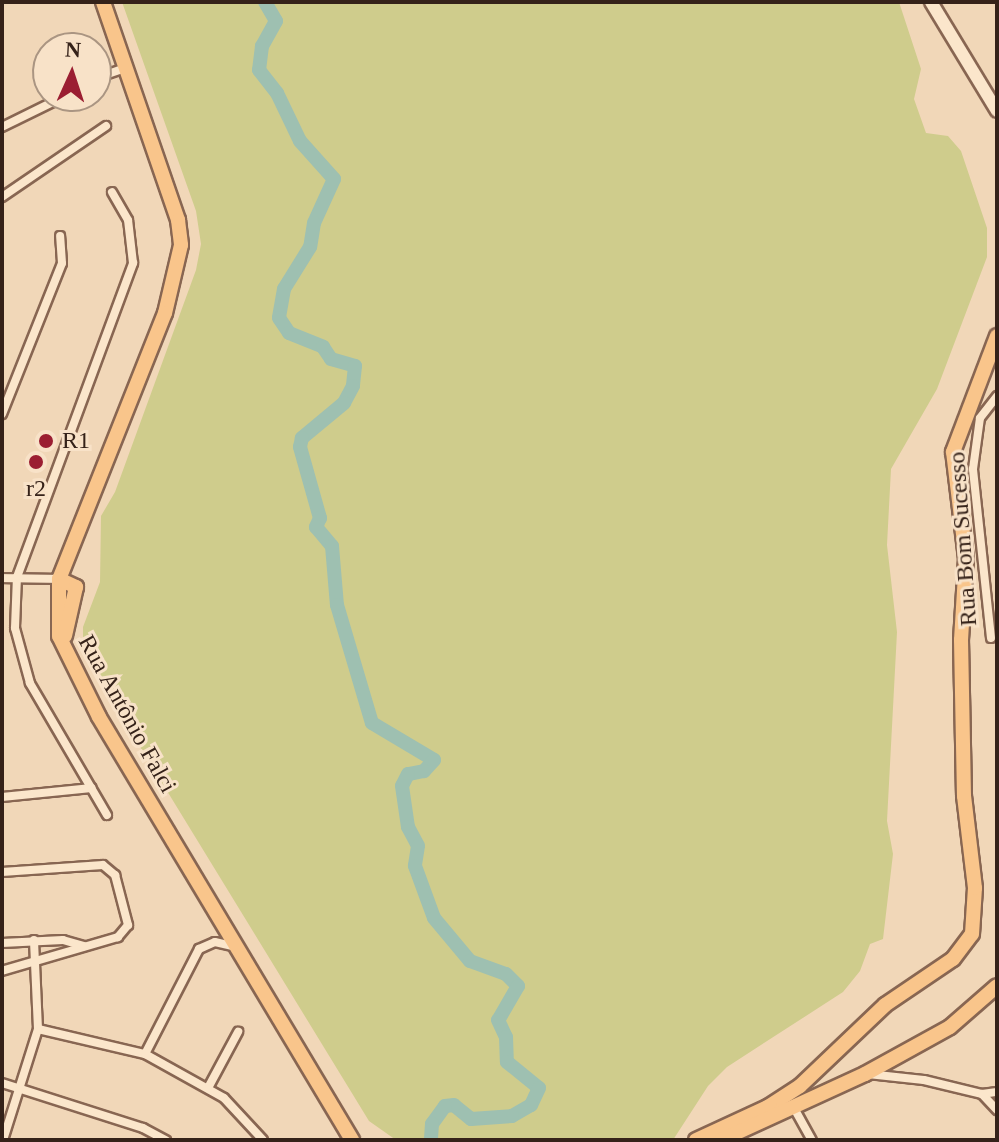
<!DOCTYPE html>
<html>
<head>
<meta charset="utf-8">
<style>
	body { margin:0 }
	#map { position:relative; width:999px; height:1142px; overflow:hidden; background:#f1d7b8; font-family:"Times New Roman",serif }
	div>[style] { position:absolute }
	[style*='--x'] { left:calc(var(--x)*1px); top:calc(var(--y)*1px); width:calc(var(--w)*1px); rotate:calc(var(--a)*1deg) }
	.green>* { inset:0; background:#cfcc8c }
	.river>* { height:14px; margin:-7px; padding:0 7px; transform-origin:7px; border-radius:7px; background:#9ec0b1 }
	.roads { filter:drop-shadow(2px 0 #886652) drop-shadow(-2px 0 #886652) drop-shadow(0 2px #886652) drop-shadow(0 -2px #886652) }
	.street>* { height:8px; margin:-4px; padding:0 4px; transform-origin:4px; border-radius:4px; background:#fbe6cb }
	.secondary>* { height:12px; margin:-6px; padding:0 6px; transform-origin:6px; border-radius:6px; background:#fbe6cb }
	.primary>* { height:14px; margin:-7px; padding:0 7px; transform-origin:7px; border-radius:7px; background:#f9c58b }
	.dots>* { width:22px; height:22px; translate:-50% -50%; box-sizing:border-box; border:4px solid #f8e2c8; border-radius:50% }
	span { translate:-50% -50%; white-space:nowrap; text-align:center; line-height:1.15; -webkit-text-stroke:6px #f8e2c8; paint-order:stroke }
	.poi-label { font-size:24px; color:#352219 }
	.left { translate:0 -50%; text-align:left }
	.street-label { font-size:24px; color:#352219 }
	.frame { position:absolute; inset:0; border:4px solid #352219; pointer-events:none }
	.north { position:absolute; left:32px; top:32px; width:80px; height:80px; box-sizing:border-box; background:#f8e2c8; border:2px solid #aa9582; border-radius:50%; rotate:3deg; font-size:22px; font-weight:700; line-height:32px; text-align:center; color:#352219 }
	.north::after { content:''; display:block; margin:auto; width:28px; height:36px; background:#9b1e32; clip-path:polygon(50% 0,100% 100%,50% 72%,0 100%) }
</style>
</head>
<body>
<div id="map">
	<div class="green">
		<div style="clip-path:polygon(122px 2px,899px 2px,921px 69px,914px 99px,926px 133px,948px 136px,961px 151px,987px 228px,987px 257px,937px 389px,891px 469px,887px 545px,897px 632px,887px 821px,893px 854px,883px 939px,870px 944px,860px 971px,843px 992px,727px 1067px,708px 1086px,673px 1140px,396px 1140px,369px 1121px,93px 670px,83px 648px,83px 627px,100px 582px,101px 516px,115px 492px,196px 270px,201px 244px,196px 211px)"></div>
	</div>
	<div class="river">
		<div style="--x:265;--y:2;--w:22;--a:60"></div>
		<div style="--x:276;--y:21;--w:29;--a:119"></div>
		<div style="--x:262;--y:46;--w:24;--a:97"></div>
		<div style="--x:259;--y:70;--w:29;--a:52"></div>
		<div style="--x:277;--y:93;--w:53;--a:64.4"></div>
		<div style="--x:300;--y:141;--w:51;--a:48.2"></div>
		<div style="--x:334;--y:179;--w:48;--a:114.4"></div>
		<div style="--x:314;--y:223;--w:24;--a:99"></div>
		<div style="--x:310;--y:247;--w:49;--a:121.8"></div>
		<div style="--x:284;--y:289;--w:29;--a:100"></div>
		<div style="--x:279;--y:318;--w:18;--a:56"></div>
		<div style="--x:289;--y:333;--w:37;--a:22"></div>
		<div style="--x:323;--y:347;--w:14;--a:56"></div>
		<div style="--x:331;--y:359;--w:25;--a:16"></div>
		<div style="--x:355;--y:366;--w:20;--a:96"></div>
		<div style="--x:353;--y:386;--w:19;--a:118"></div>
		<div style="--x:344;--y:403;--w:55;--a:140.2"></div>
		<div style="--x:302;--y:438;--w:9;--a:103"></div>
		<div style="--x:300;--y:447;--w:74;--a:74.3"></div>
		<div style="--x:320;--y:518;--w:10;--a:114"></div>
		<div style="--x:316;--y:527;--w:25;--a:50"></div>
		<div style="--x:332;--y:546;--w:59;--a:85.2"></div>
		<div style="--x:337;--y:605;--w:123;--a:73.5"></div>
		<div style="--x:372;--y:723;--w:72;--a:30.8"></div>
		<div style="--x:434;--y:760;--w:15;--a:132"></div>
		<div style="--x:424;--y:771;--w:16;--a:169"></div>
		<div style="--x:408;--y:774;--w:13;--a:117"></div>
		<div style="--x:402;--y:786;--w:41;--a:81.7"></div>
		<div style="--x:408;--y:827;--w:21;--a:62"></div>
		<div style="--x:418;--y:846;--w:20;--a:99"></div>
		<div style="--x:415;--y:866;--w:55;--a:69.9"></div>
		<div style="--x:434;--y:918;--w:56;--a:50.1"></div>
		<div style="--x:470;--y:961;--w:38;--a:20"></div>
		<div style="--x:506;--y:974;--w:17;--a:45"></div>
		<div style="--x:518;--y:986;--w:39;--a:120"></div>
		<div style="--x:498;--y:1020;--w:19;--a:65"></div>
		<div style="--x:506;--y:1037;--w:25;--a:88"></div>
		<div style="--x:507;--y:1062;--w:41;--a:39.1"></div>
		<div style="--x:539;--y:1088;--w:19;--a:115"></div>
		<div style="--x:531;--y:1105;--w:22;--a:150"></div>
		<div style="--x:512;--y:1116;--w:41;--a:175.8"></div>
		<div style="--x:471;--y:1119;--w:22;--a:-141"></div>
		<div style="--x:454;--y:1105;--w:9;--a:174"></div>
		<div style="--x:445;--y:1106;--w:22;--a:126"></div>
		<div style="--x:432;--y:1124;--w:16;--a:94"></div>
	</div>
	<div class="roads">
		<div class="street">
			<div style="--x:96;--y:78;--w:31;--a:-19"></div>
			<div style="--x:2;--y:127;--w:70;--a:-26.2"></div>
			<div style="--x:2;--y:197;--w:126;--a:-34.3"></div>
			<div style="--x:2;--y:414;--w:162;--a:-68.3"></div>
			<div style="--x:62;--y:263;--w:27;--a:-94"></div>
			<div style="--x:2;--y:578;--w:57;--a:1"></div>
			<div style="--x:991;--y:638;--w:170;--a:-96.1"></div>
			<div style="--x:973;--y:469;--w:51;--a:-82.2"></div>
			<div style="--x:980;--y:418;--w:28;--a:-52"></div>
			<div style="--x:2;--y:797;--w:90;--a:-5.7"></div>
			<div style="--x:107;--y:815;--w:153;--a:-120.3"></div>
			<div style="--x:30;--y:683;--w:57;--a:-105.3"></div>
			<div style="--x:15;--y:628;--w:51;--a:-87.8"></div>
			<div style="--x:17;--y:577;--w:335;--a:-69.7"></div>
			<div style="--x:133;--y:263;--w:43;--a:-96.6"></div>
			<div style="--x:128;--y:220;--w:32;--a:-120"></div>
			<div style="--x:2;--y:872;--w:101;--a:-4"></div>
			<div style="--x:103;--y:865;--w:16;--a:40"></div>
			<div style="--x:115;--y:875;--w:52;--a:75.4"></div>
			<div style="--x:128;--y:925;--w:16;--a:130"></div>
			<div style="--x:118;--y:937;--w:121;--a:163.7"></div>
			<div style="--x:2;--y:943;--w:61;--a:-2.8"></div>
			<div style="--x:63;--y:940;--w:22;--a:16"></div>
			<div style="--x:38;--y:1029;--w:110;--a:13.2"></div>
			<div style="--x:145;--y:1054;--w:90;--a:29.1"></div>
			<div style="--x:224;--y:1098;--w:57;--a:47.1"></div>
			<div style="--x:145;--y:1054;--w:118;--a:-62.8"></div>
			<div style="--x:199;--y:949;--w:17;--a:-24"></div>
			<div style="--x:215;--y:942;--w:18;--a:13"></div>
			<div style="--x:868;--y:1074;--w:56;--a:6.1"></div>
			<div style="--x:924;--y:1080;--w:60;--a:13.6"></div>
			<div style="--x:982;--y:1094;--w:15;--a:-8"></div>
			<div style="--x:2;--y:1083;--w:148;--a:17.7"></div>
			<div style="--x:143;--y:1128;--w:26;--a:28"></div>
			<div style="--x:208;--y:1088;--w:64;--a:-61.8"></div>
			<div style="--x:982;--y:1094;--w:22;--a:47"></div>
			<div style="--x:794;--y:1108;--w:37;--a:61"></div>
			<div style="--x:3;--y:1140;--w:116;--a:-72.5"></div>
			<div style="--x:38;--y:1029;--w:89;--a:-92.6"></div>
		</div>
		<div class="secondary">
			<div style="--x:931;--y:2;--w:127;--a:58.8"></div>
		</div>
		<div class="primary">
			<div style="--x:103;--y:2;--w:231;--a:71"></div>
			<div style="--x:178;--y:220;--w:25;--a:83"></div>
			<div style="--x:181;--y:245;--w:70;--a:103.2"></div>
			<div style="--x:165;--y:313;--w:286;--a:111.7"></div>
			<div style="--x:59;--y:579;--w:57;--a:90"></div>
			<div style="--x:59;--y:636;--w:90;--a:63.7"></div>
			<div style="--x:99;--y:717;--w:493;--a:59.1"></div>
			<div style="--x:59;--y:579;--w:19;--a:25"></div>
			<div style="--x:76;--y:587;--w:50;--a:102.7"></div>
			<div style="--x:763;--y:1110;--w:44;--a:-33"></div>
			<div style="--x:800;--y:1086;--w:117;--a:-43.6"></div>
			<div style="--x:885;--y:1005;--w:82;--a:-34.1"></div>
			<div style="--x:953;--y:959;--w:31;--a:-53"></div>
			<div style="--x:972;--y:934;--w:46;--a:-86.3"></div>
			<div style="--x:975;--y:888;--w:93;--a:-96.8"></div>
			<div style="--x:964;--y:796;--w:156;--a:-91.1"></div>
			<div style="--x:961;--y:640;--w:81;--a:-86.5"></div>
			<div style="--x:966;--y:559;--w:108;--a:-96.9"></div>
			<div style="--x:953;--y:452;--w:124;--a:-69.2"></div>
			<div style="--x:696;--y:1140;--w:81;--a:-24.7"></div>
			<div style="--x:721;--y:1140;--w:158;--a:-24.6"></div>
			<div style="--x:865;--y:1074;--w:97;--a:-28.9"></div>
			<div style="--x:950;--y:1027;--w:62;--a:-41.1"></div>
		</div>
	</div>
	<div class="dots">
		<div style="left:46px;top:441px;background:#9b1e32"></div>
		<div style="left:36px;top:462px;background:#9b1e32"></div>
	</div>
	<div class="poi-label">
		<span class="left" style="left:62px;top:441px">R1</span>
		<span style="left:36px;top:489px">r2</span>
	</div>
	<div class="street-label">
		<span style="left:963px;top:539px;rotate:-94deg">Rua Bom Sucesso</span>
		<span style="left:127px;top:714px;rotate:61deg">Rua Antônio Falci</span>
	</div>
	<div class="frame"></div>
	<div class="north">N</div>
</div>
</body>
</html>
